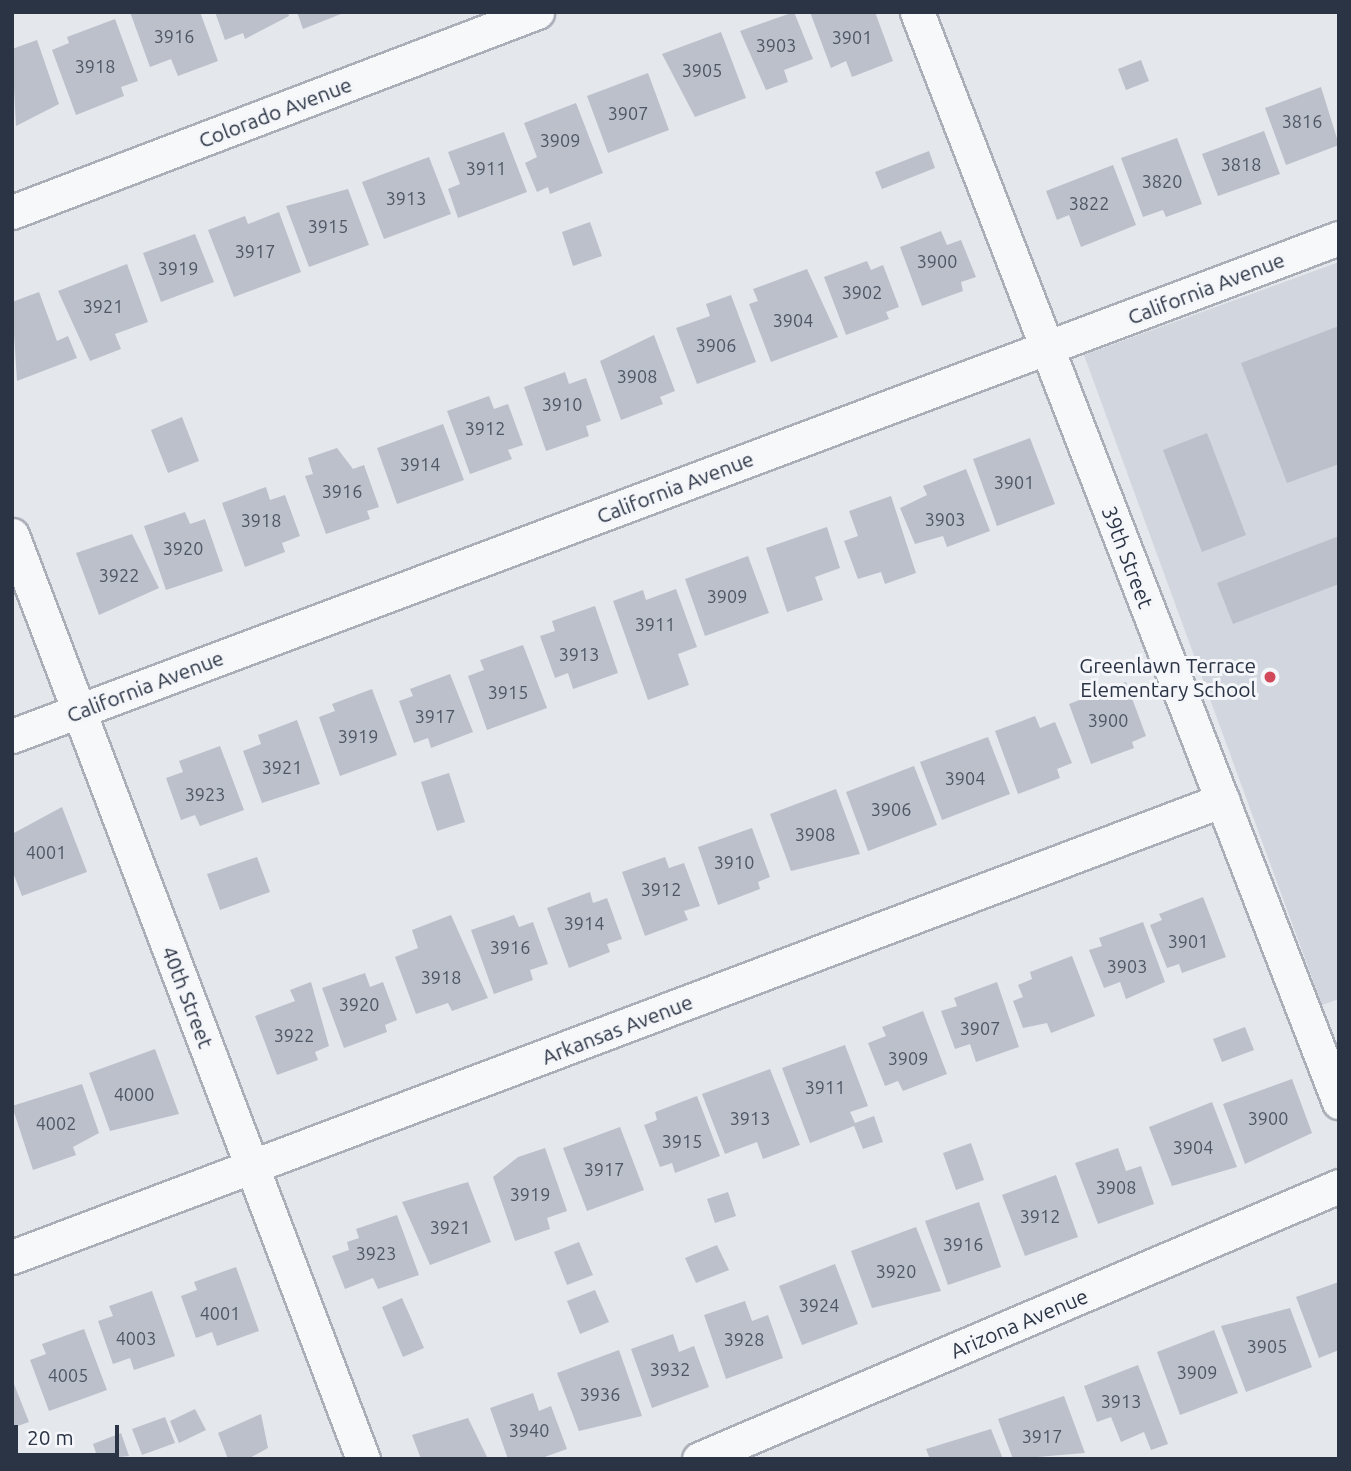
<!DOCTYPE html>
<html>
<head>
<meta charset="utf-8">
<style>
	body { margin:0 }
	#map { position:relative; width:1351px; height:1471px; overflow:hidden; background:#e4e7ec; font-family:Ubuntu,sans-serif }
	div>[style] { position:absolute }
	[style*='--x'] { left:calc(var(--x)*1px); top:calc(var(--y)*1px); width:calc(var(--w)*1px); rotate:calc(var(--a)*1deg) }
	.built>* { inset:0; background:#d2d6de }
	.building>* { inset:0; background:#bbc0ca }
	.roads { filter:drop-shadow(2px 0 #a9aeb7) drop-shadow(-2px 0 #a9aeb7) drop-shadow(0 2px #a9aeb7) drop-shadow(0 -2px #a9aeb7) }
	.minor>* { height:33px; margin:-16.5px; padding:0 16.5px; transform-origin:16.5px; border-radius:16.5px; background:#f7f8fa }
	.dots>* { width:19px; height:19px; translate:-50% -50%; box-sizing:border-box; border:4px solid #f4f6f9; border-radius:50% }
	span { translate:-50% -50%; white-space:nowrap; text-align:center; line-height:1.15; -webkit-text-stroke:6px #f4f6f9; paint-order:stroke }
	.number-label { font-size:18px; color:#4f5766 }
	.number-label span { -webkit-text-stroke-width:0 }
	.street-label { font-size:21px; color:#2b3445 }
	.poi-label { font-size:21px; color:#2b3445 }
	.right { translate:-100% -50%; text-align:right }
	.frame { position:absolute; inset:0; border:14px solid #2b3445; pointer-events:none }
	.scale { position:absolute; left:14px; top:1425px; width:105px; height:32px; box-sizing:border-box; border:4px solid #2b3445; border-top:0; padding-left:9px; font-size:21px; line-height:24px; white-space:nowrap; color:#2b3445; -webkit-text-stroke:5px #f4f6f9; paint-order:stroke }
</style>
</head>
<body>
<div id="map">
	<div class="built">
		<div style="clip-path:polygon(1339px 262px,1339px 999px,1322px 1005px,1084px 355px)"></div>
	</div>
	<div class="building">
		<div style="clip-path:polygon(130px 12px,200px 12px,218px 61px,178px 76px,171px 59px,150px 67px)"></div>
		<div style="clip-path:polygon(215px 12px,288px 12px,289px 16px,245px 39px,243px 33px,225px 40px)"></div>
		<div style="clip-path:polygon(297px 12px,346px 12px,303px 29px)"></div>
		<div style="clip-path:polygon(794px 12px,813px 59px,784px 70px,788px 82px,766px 90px,740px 31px)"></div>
		<div style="clip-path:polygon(810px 12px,875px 12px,893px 61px,852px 77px,846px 61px,831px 68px)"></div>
		<div style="clip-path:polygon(115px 19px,138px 81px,121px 87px,124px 96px,76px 115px,52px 50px,69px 43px,67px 37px)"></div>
		<div style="clip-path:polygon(721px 32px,746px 98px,695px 117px,662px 54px)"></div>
		<div style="clip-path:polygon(37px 40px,59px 104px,16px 126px,12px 49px)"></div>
		<div style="clip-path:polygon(1141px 60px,1149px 81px,1126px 90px,1118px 69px)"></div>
		<div style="clip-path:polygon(648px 73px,669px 130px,608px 153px,587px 96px)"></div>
		<div style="clip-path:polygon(1321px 87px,1339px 145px,1286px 165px,1265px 108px)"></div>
		<div style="clip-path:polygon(576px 103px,603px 173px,550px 194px,548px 187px,537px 192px,525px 163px,537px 157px,524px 123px)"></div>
		<div style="clip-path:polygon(1264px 131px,1280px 174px,1218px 196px,1202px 154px)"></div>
		<div style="clip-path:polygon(504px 132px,527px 192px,458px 218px,448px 189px,460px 184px,448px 152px)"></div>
		<div style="clip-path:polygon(1177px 138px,1202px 204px,1166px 217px,1163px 210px,1143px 217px,1121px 158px)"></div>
		<div style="clip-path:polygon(929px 151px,935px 168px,882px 189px,875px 172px)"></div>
		<div style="clip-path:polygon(429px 157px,451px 214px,384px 239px,362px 182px)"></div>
		<div style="clip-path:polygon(1113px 165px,1136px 225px,1081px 247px,1069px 215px,1057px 220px,1046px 191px)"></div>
		<div style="clip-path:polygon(348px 189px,369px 245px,309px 267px,286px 206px)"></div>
		<div style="clip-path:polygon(279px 212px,301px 272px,234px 297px,208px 230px,245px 216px,248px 224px)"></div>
		<div style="clip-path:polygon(590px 222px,602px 256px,573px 266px,562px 232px)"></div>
		<div style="clip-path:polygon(941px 231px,947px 245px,961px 240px,976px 277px,961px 282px,963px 291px,922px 306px,900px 247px)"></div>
		<div style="clip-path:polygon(195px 234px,214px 282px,161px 302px,143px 253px)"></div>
		<div style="clip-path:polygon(867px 261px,871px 270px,883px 265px,899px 307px,886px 312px,889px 319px,846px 335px,824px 277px)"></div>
		<div style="clip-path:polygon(127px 264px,148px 322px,115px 334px,121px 349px,90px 361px,58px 291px)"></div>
		<div style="clip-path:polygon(807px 269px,838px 337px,771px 362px,749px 304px,758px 301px,753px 289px)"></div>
		<div style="clip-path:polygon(39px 292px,57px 341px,68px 336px,77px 358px,17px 381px,12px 302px)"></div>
		<div style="clip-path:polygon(731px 295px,756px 362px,697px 384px,676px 328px,710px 316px,706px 304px)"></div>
		<div style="clip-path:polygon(1339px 326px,1339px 464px,1287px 483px,1241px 363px)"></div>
		<div style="clip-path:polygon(654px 335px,675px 391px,660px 397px,663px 404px,621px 420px,600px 361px)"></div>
		<div style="clip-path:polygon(565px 372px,569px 384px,586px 378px,601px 421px,586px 426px,589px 436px,546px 451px,524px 387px)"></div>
		<div style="clip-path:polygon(489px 396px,494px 409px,508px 404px,523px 445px,508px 450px,512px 459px,470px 474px,447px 411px)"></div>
		<div style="clip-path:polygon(182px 417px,199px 461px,168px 473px,151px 430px)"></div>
		<div style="clip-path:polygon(443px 424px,464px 480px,397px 504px,377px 448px)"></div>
		<div style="clip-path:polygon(1207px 433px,1246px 535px,1202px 552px,1163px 450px)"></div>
		<div style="clip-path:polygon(1030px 438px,1055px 504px,997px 526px,973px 459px)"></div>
		<div style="clip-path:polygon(337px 448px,353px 469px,364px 465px,379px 507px,367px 511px,370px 519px,326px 534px,305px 476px,313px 474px,308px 458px)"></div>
		<div style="clip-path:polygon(966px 469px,990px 531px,947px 547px,943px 536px,915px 544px,900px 508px,927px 495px,923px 486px)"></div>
		<div style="clip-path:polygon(266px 487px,270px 500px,285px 495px,300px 536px,282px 543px,285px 552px,245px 567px,222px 503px)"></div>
		<div style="clip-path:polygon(891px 496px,916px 573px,885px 584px,881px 572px,858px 579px,844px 541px,858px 536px,849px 511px)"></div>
		<div style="clip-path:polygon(185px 512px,190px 524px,205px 519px,223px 571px,166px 590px,144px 526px)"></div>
		<div style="clip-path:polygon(827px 527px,840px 568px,815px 577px,823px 600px,787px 612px,766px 548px)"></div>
		<div style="clip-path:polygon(132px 534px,159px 588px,99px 615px,76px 553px)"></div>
		<div style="clip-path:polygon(1339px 536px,1339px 584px,1233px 624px,1217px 583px)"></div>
		<div style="clip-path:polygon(748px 556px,769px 613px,705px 636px,685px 579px)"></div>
		<div style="clip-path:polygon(676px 589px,697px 647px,678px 654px,689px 685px,648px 700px,613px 601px,643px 590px,646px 600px)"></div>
		<div style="clip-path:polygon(595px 606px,618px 673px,573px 689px,568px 673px,555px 678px,540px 636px,555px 631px,552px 621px)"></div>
		<div style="clip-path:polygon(523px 645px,547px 708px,487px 730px,468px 676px,484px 670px,480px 660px)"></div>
		<div style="clip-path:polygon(450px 674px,473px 732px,431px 748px,428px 738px,414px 743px,399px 701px,413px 696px,410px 689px)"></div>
		<div style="clip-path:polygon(1126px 682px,1146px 736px,1132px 742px,1134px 748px,1091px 764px,1069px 704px)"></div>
		<div style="clip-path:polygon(372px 689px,397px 755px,340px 776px,319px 717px,335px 711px,332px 704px)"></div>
		<div style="clip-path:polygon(1035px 716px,1040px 728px,1055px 722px,1072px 763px,1057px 769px,1060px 778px,1018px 794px,995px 731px)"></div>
		<div style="clip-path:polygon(297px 720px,320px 784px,262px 803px,243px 751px,261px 744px,258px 735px)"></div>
		<div style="clip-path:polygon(988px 737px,1010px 794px,942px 820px,920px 762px)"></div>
		<div style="clip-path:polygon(220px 746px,244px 810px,200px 826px,195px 815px,181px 820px,166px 778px,183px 772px,179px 761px)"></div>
		<div style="clip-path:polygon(914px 766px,937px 825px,868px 851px,846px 792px)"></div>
		<div style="clip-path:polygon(449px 773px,465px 822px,437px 831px,421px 782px)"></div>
		<div style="clip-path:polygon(836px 789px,860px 854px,791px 871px,770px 814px)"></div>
		<div style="clip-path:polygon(62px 807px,87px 872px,22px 896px,12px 870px,12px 834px)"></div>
		<div style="clip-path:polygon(752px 828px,770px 877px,758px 882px,760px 889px,718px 905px,698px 847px)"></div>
		<div style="clip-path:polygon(257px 857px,270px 892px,220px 910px,207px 874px)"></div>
		<div style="clip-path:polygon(665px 857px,669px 868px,684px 863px,700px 906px,684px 911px,688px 920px,645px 936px,622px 872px)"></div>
		<div style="clip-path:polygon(590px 892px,593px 903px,607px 898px,622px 939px,607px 944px,610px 952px,569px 968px,547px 908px)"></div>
		<div style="clip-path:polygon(1203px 897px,1226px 957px,1182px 973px,1179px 964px,1167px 968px,1150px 925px,1162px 920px,1159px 914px)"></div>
		<div style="clip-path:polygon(451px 915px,488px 998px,452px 1011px,448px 1003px,416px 1014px,395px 957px,418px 948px,412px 930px)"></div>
		<div style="clip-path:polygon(514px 915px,519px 927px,533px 922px,548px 964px,530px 970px,533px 980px,494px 994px,471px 930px)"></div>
		<div style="clip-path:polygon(1143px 922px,1165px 982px,1126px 999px,1120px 982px,1104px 988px,1089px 950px,1102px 946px,1099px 938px)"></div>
		<div style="clip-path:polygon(1072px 956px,1095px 1016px,1051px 1033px,1047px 1023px,1023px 1028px,1013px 1001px,1023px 997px,1018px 985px,1032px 979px,1030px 972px)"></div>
		<div style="clip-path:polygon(365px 973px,370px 987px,383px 982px,397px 1020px,385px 1025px,387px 1032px,344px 1048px,322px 988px)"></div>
		<div style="clip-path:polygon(311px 982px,329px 1046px,315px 1052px,318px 1060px,277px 1075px,255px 1016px,295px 1001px,290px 990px)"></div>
		<div style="clip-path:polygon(997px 982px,1019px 1047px,976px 1062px,970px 1044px,955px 1049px,941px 1011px,957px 1006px,954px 998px)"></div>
		<div style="clip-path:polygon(923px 1011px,947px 1074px,903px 1091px,898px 1081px,885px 1086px,868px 1043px,886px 1036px,882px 1027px)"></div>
		<div style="clip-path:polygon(1245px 1027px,1254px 1050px,1222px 1062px,1213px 1039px)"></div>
		<div style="clip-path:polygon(845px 1045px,868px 1106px,850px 1112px,855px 1123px,874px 1116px,883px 1142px,863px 1149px,854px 1126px,810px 1143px,782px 1068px)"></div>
		<div style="clip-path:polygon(155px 1049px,179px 1114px,110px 1131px,89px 1073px)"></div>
		<div style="clip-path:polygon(770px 1069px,800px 1145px,763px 1159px,757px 1142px,725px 1154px,702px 1094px)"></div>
		<div style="clip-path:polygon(1292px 1079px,1312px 1133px,1245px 1164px,1223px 1104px)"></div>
		<div style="clip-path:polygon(82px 1084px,99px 1133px,73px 1147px,76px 1155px,33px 1170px,12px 1106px)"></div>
		<div style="clip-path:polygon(697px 1096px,720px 1156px,675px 1173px,672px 1163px,660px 1167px,644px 1125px,657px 1120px,655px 1112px)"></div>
		<div style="clip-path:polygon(1212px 1102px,1237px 1167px,1172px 1186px,1149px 1127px)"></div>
		<div style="clip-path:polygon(620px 1127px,644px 1190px,587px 1211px,563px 1148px)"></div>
		<div style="clip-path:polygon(971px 1143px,984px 1180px,956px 1190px,943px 1153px)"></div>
		<div style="clip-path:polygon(545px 1148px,567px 1211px,547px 1218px,550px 1229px,515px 1241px,493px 1177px,518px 1157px)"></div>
		<div style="clip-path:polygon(1118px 1148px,1126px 1171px,1141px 1166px,1154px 1204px,1098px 1224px,1075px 1163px)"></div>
		<div style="clip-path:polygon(1056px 1175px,1078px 1237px,1025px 1256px,1002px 1195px)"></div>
		<div style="clip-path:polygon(468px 1182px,491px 1242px,430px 1265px,402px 1202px)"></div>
		<div style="clip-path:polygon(728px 1192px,736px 1216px,715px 1223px,707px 1199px)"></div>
		<div style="clip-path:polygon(979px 1202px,1001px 1267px,948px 1285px,925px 1221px)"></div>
		<div style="clip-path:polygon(397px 1215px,419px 1275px,378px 1289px,373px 1278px,345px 1289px,332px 1256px,349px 1250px,347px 1242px,359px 1238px,356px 1229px)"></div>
		<div style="clip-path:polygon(916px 1227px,941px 1291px,872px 1308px,851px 1251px)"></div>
		<div style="clip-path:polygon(579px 1242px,593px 1275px,567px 1285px,554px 1252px)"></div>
		<div style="clip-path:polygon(717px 1245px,729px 1270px,696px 1283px,685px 1258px)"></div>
		<div style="clip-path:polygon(835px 1264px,858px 1324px,802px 1345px,779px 1286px)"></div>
		<div style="clip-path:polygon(236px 1267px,259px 1331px,217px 1346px,212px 1332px,196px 1338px,181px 1296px,197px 1290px,194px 1282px)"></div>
		<div style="clip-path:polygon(1339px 1282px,1339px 1350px,1319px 1358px,1296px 1297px)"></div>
		<div style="clip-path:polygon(595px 1290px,609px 1322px,580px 1334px,567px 1301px)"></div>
		<div style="clip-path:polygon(152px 1291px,175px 1356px,134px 1370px,130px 1358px,113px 1364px,98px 1321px,113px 1316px,109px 1306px)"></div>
		<div style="clip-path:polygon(402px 1298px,424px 1348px,403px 1357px,382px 1307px)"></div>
		<div style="clip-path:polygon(745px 1301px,752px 1321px,768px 1315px,783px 1358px,726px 1379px,704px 1315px)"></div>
		<div style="clip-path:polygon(1290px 1308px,1312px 1367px,1246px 1392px,1221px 1326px)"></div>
		<div style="clip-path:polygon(84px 1329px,107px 1390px,49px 1411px,30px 1360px,46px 1354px,42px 1344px)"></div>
		<div style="clip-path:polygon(1214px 1330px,1238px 1393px,1180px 1415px,1157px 1352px)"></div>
		<div style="clip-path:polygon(673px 1334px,679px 1352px,694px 1346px,709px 1387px,652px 1408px,631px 1349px)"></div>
		<div style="clip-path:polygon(619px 1350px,642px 1416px,579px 1431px,557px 1373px)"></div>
		<div style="clip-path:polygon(1138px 1365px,1168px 1444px,1151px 1450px,1144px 1432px,1121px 1442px,1111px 1417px,1097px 1422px,1084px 1386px)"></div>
		<div style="clip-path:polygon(12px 1379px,29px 1422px,12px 1428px)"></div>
		<div style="clip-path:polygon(533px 1393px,539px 1411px,551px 1406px,567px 1449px,539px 1459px,508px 1459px,490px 1408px)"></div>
		<div style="clip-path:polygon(1064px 1396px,1085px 1453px,1013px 1459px,998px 1419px)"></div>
		<div style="clip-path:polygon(195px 1409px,206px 1430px,179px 1443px,170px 1421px)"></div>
		<div style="clip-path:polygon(261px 1414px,268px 1448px,248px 1459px,228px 1459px,218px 1433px)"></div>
		<div style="clip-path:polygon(165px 1417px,175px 1443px,142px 1455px,132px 1429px)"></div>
		<div style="clip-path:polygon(468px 1418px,488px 1459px,421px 1459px,412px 1435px)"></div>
		<div style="clip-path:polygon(991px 1429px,1003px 1459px,930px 1459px,926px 1449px)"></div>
		<div style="clip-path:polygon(121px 1433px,129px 1456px,98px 1459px,93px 1444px)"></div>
	</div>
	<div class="roads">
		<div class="minor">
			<div style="--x:917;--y:12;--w:1169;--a:68.84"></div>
			<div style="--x:12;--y:212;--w:562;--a:-20.85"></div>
			<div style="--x:12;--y:535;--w:988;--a:69.2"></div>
			<div style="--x:12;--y:736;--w:1417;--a:-20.57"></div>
			<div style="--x:12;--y:1257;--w:1294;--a:-20.68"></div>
			<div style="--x:699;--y:1459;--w:696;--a:-23.1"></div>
		</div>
	</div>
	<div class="dots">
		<div style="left:1270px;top:677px;background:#d1495b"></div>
	</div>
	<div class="number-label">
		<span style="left:174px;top:36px">3916</span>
		<span style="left:852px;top:37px">3901</span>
		<span style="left:776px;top:45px">3903</span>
		<span style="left:95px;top:66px">3918</span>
		<span style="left:702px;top:70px">3905</span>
		<span style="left:628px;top:113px">3907</span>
		<span style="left:1302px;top:121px">3816</span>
		<span style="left:560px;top:140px">3909</span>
		<span style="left:1241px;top:164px">3818</span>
		<span style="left:486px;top:168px">3911</span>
		<span style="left:1162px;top:181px">3820</span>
		<span style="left:406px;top:198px">3913</span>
		<span style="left:1089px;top:203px">3822</span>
		<span style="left:328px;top:226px">3915</span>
		<span style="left:255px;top:251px">3917</span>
		<span style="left:937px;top:261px">3900</span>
		<span style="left:178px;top:268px">3919</span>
		<span style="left:862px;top:292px">3902</span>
		<span style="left:103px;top:306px">3921</span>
		<span style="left:793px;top:320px">3904</span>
		<span style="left:716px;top:345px">3906</span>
		<span style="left:637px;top:376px">3908</span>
		<span style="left:562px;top:404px">3910</span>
		<span style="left:485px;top:428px">3912</span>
		<span style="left:420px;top:464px">3914</span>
		<span style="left:1014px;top:482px">3901</span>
		<span style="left:342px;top:491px">3916</span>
		<span style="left:945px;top:519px">3903</span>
		<span style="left:261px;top:520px">3918</span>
		<span style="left:183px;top:548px">3920</span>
		<span style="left:119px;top:575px">3922</span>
		<span style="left:727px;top:596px">3909</span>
		<span style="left:655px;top:624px">3911</span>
		<span style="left:579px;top:654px">3913</span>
		<span style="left:508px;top:692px">3915</span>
		<span style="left:435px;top:716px">3917</span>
		<span style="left:1108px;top:720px">3900</span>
		<span style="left:358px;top:736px">3919</span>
		<span style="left:282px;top:767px">3921</span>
		<span style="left:965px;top:778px">3904</span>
		<span style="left:205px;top:794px">3923</span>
		<span style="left:891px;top:809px">3906</span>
		<span style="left:815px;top:834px">3908</span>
		<span style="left:46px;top:852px">4001</span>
		<span style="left:734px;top:862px">3910</span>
		<span style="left:661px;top:889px">3912</span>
		<span style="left:584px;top:923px">3914</span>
		<span style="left:1188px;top:941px">3901</span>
		<span style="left:510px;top:947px">3916</span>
		<span style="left:1127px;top:966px">3903</span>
		<span style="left:441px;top:977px">3918</span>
		<span style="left:359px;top:1004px">3920</span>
		<span style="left:980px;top:1028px">3907</span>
		<span style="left:294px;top:1035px">3922</span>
		<span style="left:908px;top:1058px">3909</span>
		<span style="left:825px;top:1087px">3911</span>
		<span style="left:134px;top:1094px">4000</span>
		<span style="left:750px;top:1118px">3913</span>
		<span style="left:1268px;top:1118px">3900</span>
		<span style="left:56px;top:1123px">4002</span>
		<span style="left:682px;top:1141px">3915</span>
		<span style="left:1193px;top:1147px">3904</span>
		<span style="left:604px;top:1169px">3917</span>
		<span style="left:1116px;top:1187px">3908</span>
		<span style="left:530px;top:1194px">3919</span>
		<span style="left:1040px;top:1216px">3912</span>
		<span style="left:450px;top:1227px">3921</span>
		<span style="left:963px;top:1244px">3916</span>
		<span style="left:376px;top:1253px">3923</span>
		<span style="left:896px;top:1271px">3920</span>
		<span style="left:819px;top:1305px">3924</span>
		<span style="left:220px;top:1313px">4001</span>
		<span style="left:136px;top:1338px">4003</span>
		<span style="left:744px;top:1339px">3928</span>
		<span style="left:1267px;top:1346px">3905</span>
		<span style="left:670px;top:1369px">3932</span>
		<span style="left:1197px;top:1372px">3909</span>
		<span style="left:68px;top:1375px">4005</span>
		<span style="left:600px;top:1394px">3936</span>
		<span style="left:1121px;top:1401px">3913</span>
		<span style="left:529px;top:1430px">3940</span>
		<span style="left:1042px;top:1436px">3917</span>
	</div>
	<div class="street-label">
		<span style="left:275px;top:112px;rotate:-21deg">Colorado Avenue</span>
		<span style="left:1206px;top:288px;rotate:-21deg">California Avenue</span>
		<span style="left:675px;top:487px;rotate:-21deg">California Avenue</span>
		<span style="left:1128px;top:557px;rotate:69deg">39th Street</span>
		<span style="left:145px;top:686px;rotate:-21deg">California Avenue</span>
		<span style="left:188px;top:997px;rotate:69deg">40th Street</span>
		<span style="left:617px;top:1029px;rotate:-21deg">Arkansas Avenue</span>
		<span style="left:1019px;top:1323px;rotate:-23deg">Arizona Avenue</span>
	</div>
	<div class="poi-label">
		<span class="right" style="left:1256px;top:677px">Greenlawn Terrace<br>Elementary School</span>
	</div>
	<div class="frame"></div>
	<div class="scale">20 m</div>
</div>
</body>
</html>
